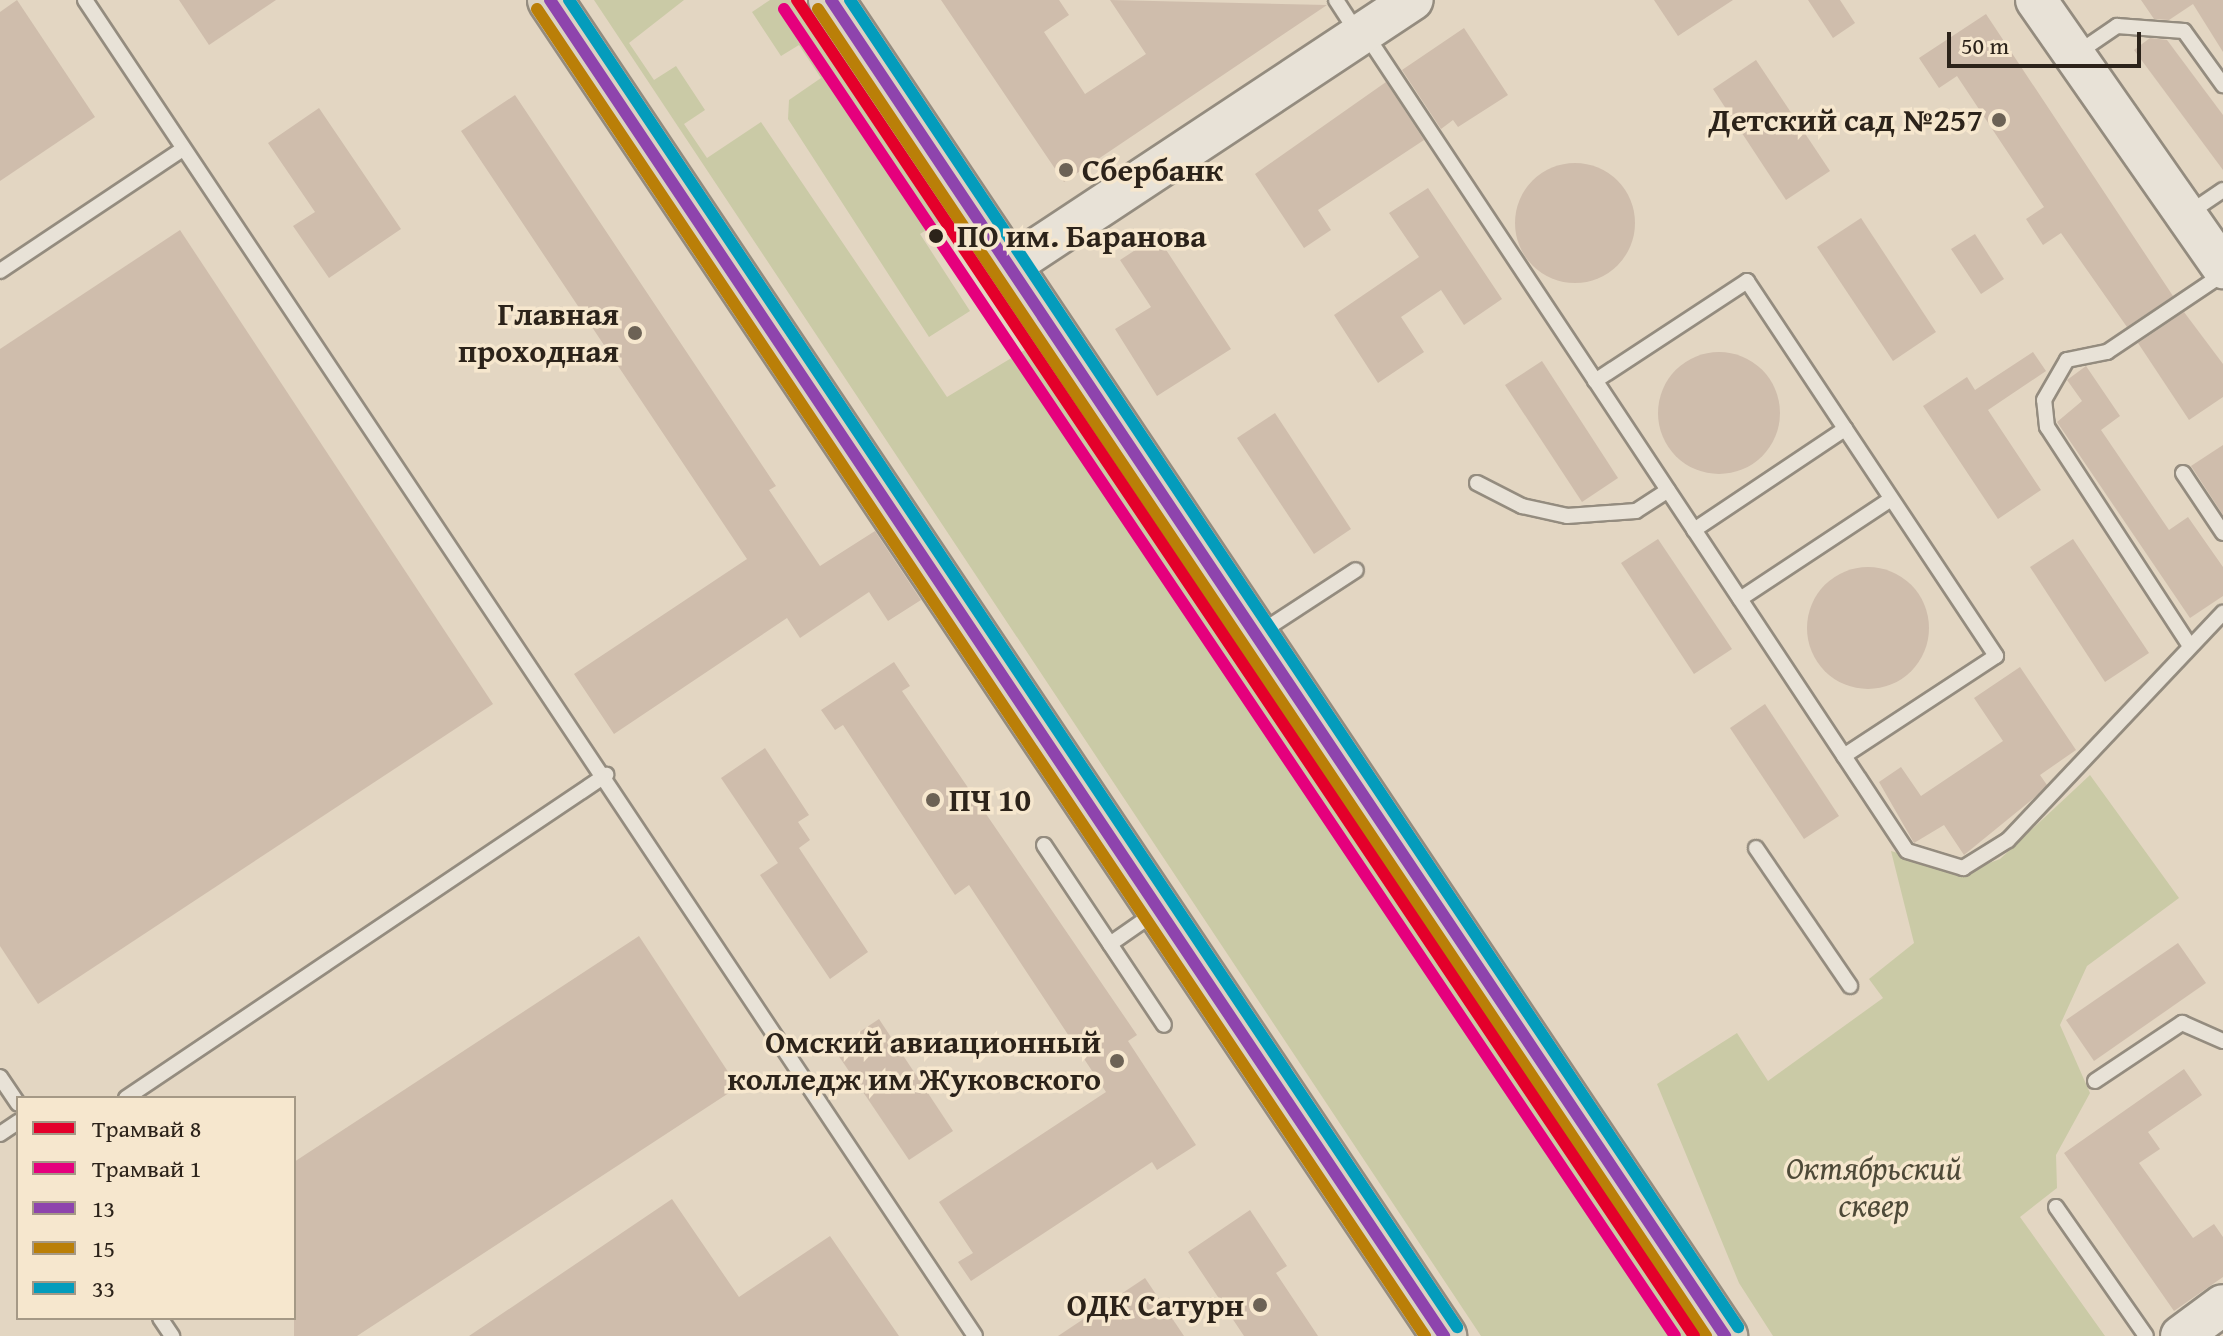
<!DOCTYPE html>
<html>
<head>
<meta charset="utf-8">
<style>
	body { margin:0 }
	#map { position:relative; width:2223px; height:1336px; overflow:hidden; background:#e3d6c2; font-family:"Gentium Book Plus",serif }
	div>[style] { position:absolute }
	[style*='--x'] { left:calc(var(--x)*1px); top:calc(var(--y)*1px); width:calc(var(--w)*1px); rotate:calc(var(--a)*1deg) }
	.green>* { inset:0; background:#cacaa6 }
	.building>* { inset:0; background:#cfbdac }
	.round { border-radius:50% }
	.roads { filter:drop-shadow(2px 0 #948c7f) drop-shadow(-2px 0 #948c7f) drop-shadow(0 2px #948c7f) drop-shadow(0 -2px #948c7f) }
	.lane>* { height:14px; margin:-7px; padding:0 7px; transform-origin:7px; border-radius:7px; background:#e8e2d7 }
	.secondary>* { height:40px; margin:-20px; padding:0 20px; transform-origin:20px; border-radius:20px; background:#e8e2d7 }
	.primary>* { height:44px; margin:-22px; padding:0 22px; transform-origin:22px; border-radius:22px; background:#dbd2c2 }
	.bus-1>* { height:12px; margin:-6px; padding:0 6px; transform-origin:6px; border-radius:6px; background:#8e44ad }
	.bus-2>* { height:12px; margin:-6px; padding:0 6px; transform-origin:6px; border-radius:6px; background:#ba7f08 }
	.bus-3>* { height:12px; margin:-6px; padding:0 6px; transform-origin:6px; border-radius:6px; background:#049cbc }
	.tram-1>* { height:12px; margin:-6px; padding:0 6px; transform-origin:6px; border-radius:6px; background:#e4002b }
	.tram-2>* { height:12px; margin:-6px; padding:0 6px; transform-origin:6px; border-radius:6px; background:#e5007d }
	.dots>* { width:22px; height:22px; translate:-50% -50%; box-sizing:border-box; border:4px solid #f6e7ce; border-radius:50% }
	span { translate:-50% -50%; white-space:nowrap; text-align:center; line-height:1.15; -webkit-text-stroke:7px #f6e7ce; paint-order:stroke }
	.poi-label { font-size:32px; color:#2c231a; font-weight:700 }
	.right { translate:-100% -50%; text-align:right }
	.left { translate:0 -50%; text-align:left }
	.stop-label { font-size:32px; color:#2c231a; font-weight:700 }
	.park-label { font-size:32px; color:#4e4a38; font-style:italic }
	.legend { position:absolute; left:16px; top:1096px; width:280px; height:224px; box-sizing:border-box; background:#f6e7ce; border:2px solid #a59986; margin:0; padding:10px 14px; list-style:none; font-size:24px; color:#2c231a }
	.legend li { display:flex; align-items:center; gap:16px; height:40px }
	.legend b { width:40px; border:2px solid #a59986 }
	.scale { position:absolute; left:1947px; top:32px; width:194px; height:36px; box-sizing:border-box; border:4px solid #2c231a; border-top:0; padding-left:10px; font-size:24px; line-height:28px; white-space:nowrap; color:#2c231a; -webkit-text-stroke:6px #f6e7ce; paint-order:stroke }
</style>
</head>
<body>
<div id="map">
	<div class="green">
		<div style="clip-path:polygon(594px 0,684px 0,629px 43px,654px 80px,676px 66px,705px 110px,684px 124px,707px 158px,761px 122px,947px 397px,1038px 342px,1706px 1336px,1481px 1336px)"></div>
		<div style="clip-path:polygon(770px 0,803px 0,945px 218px,920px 234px,970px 311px,929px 337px,788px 119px,789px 100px,821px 78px,799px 45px,781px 56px,752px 12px)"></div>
		<div style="clip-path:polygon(2090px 775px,2179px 898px,2087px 966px,2060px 1025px,2090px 1093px,2056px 1155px,2057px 1188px,2020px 1217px,2105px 1336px,1773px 1336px,1739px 1283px,1657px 1084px,1737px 1033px,1768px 1081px,1883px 998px,1869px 979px,1914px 943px,1891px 851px,1965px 872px,2000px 859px)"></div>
	</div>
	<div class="building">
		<div style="clip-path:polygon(17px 0,95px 117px,0 181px,0 12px)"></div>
		<div style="clip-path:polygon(179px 0,276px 0,209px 45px)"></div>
		<div style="clip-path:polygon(941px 0,1059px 0,1069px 15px,1044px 32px,1085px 94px,1146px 54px,1110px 0,1327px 5px,1064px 182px)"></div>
		<div style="clip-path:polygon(1654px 0,1733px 0,1678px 36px)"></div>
		<div style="clip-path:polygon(1808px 0,1840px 0,1855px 23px,1833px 38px)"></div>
		<div style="clip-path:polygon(2141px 0,2223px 0,2223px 52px,2193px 4px,2169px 20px,2154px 19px)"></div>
		<div style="clip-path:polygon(1986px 14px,2173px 296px,2127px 327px,2061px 233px,2043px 245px,2026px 219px,2044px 207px,1957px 76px,1939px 88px,1919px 58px)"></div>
		<div style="clip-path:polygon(1464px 28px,1508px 95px,1458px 127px,1453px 120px,1441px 129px,1402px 70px)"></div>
		<div style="clip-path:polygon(2150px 38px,2167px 40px,2223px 115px,2223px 170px,2134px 50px)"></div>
		<div style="clip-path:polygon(1756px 60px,1830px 171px,1786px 200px,1713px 89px)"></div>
		<div style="clip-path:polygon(1386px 82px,1424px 140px,1318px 210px,1331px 230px,1304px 248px,1255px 174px)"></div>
		<div style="clip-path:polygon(515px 95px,776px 486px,769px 490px,820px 566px,875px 531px,921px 600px,888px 621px,869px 592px,800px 638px,787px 618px,614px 734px,574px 674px,747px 559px,461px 131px)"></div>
		<div style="clip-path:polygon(319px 108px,401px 229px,329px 278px,293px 226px,315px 212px,268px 143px)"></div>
		<div class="round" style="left:1515px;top:163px;width:120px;height:120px"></div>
		<div style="clip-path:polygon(1428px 188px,1502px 299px,1464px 325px,1441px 290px,1401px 317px,1424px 352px,1378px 383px,1334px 315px,1419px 257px,1389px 213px)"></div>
		<div style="clip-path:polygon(1861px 218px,1936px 332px,1893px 361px,1817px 247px)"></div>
		<div style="clip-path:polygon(180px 230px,493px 704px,38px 1004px,0 946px,0 349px)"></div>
		<div style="clip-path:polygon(1975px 234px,2004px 279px,1981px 294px,1951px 249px)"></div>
		<div style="clip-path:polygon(1157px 236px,1231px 349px,1157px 396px,1115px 329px,1151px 307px,1120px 260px)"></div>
		<div style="clip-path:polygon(2184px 312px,2223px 364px,2223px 397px,2189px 420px,2138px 343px)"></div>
		<div style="clip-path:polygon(2033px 352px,2046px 371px,1988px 410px,2041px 490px,1998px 519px,1923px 406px,1967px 377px,1975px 390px)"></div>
		<div class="round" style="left:1658px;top:352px;width:122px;height:122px"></div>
		<div style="clip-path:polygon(1542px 361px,1618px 478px,1582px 502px,1505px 385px)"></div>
		<div style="clip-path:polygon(2086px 366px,2120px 416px,2101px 430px,2169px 530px,2188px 517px,2223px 567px,2223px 596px,2190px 618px,2057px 422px,2082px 401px,2067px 380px)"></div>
		<div style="clip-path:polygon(1275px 413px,1351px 529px,1314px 554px,1237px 438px)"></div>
		<div style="clip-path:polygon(2223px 445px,2223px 515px,2191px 466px)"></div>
		<div style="clip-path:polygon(1658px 539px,1732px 649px,1694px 674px,1621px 563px)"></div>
		<div style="clip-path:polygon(2073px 539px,2149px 653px,2105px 682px,2030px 567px)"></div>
		<div class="round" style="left:1807px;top:567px;width:122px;height:122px"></div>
		<div style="clip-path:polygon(894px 662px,910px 686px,902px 691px,1137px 1035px,1128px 1041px,1196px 1145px,1157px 1170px,1152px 1162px,971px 1281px,958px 1262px,973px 1253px,939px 1202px,1106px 1092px,969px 885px,955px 895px,843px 725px,835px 730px,821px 710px)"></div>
		<div style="clip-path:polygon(2020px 667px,2076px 750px,2040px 775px,2047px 785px,2034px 798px,1964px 855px,1944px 825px,1914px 843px,1879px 782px,1901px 767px,1921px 796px,2003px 741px,1974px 698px)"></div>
		<div style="clip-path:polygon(1765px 704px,1839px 816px,1804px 839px,1730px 728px)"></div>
		<div style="clip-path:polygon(765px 748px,809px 815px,798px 822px,810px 840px,799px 848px,868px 952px,830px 979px,760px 875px,778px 863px,721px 778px)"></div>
		<div style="clip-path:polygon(639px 936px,738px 1087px,357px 1336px,294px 1336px,294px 1162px)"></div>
		<div style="clip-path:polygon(2178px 943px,2206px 983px,2094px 1061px,2066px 1020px)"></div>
		<div style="clip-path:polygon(879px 1019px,953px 1131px,909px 1160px,834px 1049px)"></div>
		<div style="clip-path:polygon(2184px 1069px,2202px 1095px,2148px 1132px,2160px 1149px,2139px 1163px,2193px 1238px,2214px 1224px,2223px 1237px,2223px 1277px,2174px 1311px,2064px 1153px)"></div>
		<div style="clip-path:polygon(672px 1199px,739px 1297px,830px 1236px,899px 1336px,469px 1336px)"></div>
		<div style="clip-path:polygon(1250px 1210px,1287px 1266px,1276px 1273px,1318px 1336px,1244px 1336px,1188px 1252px)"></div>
		<div style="clip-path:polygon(1145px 1278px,1184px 1336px,1058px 1336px)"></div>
	</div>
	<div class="roads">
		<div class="lane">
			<div style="--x:85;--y:0;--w:1605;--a:56.33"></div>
			<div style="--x:1336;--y:0;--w:38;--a:57"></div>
			<div style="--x:1365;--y:33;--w:981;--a:56.47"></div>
			<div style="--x:1907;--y:851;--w:59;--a:16.9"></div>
			<div style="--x:1963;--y:868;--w:53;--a:-31.9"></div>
			<div style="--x:2008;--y:840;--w:313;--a:-46.6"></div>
			<div style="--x:2076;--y:54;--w:50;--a:-34.3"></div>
			<div style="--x:2117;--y:26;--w:67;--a:4.3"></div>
			<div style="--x:2184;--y:31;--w:67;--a:54.2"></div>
			<div style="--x:2189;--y:213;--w:41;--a:-34.1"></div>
			<div style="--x:0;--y:271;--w:220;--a:-33.7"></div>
			<div style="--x:1595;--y:381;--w:182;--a:-33.3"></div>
			<div style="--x:1747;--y:281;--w:450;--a:56.4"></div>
			<div style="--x:1996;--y:656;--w:182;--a:146.7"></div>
			<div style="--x:2183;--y:473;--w:72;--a:56.3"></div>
			<div style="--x:1477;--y:483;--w:51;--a:27.1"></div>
			<div style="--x:1522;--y:506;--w:46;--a:12.5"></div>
			<div style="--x:1567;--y:516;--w:69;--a:-4.1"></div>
			<div style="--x:1636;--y:511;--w:38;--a:-33"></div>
			<div style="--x:1694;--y:530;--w:182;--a:-33.8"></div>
			<div style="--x:1740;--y:599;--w:181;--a:-33.5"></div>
			<div style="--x:1261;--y:632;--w:113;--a:-33.1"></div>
			<div style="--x:2188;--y:643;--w:258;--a:-123.1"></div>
			<div style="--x:2047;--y:427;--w:27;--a:-96"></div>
			<div style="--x:2044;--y:400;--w:46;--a:-60.1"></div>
			<div style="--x:2067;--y:360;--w:41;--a:-11.3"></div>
			<div style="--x:2107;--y:352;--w:140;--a:-33.9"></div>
			<div style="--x:1044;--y:845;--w:216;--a:56.3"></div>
			<div style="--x:1756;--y:848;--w:167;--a:55.7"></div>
			<div style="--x:1110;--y:944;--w:56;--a:-34.8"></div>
			<div style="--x:0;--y:1077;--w:32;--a:56"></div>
			<div style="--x:2095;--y:1081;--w:105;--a:-33.7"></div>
			<div style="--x:2182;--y:1023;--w:45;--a:23.7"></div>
			<div style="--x:126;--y:1098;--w:579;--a:-33.94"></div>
			<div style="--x:0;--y:1134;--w:22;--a:-34"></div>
			<div style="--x:2056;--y:1207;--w:157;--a:55.1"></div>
			<div style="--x:160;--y:1318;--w:22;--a:56"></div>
		</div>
		<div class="secondary">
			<div style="--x:2036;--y:0;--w:327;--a:55.1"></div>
			<div style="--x:1009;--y:267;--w:484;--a:-33.5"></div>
			<div style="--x:2181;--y:1336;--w:52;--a:-36.4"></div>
		</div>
		<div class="primary">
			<div style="--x:550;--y:0;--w:1608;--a:56.21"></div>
			<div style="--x:831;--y:0;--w:1608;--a:56.21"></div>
		</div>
	</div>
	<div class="bus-1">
		<div style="--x:550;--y:0;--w:1608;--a:56.21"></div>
		<div style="--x:831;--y:0;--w:1608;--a:56.21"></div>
	</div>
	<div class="bus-2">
		<div style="--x:537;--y:9;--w:1597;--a:56.21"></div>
		<div style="--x:818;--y:9;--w:1597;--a:56.21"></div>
	</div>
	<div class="bus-3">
		<div style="--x:569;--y:0;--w:1597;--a:56.21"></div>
		<div style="--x:850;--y:0;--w:1597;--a:56.21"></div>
	</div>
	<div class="tram-1">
		<div style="--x:797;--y:0;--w:1609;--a:56.12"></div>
	</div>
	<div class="tram-2">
		<div style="--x:784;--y:9;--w:1598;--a:56.12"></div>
	</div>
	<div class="dots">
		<div style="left:1999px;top:120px;background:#6c6255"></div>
		<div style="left:1066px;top:170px;background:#6c6255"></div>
		<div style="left:936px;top:236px;background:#2c231a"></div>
		<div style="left:635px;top:333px;background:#6c6255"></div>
		<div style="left:933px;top:800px;background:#6c6255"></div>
		<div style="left:1117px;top:1061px;background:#6c6255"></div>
		<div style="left:1260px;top:1305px;background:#6c6255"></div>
	</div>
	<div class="poi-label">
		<span class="right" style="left:1983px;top:120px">Детский сад №257</span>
		<span class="left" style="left:1082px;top:170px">Сбербанк</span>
		<span class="right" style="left:619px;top:333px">Главная<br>проходная</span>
		<span class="left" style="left:949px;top:800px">ПЧ 10</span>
		<span class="right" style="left:1101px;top:1061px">Омский авиационный<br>колледж им Жуковского</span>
		<span class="right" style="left:1244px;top:1305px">ОДК Сатурн</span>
	</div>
	<div class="stop-label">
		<span class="left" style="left:957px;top:236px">ПО им. Баранова</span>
	</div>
	<div class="park-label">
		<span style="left:1874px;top:1187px">Октябрьский<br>сквер</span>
	</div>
	<ul class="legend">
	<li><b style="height:10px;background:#e4002b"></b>Трамвай 8</li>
	<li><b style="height:10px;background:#e5007d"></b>Трамвай 1</li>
	<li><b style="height:10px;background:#8e44ad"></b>13</li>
	<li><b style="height:10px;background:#ba7f08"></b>15</li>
	<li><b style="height:10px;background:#049cbc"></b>33</li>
	</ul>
	<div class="scale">50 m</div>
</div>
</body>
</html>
